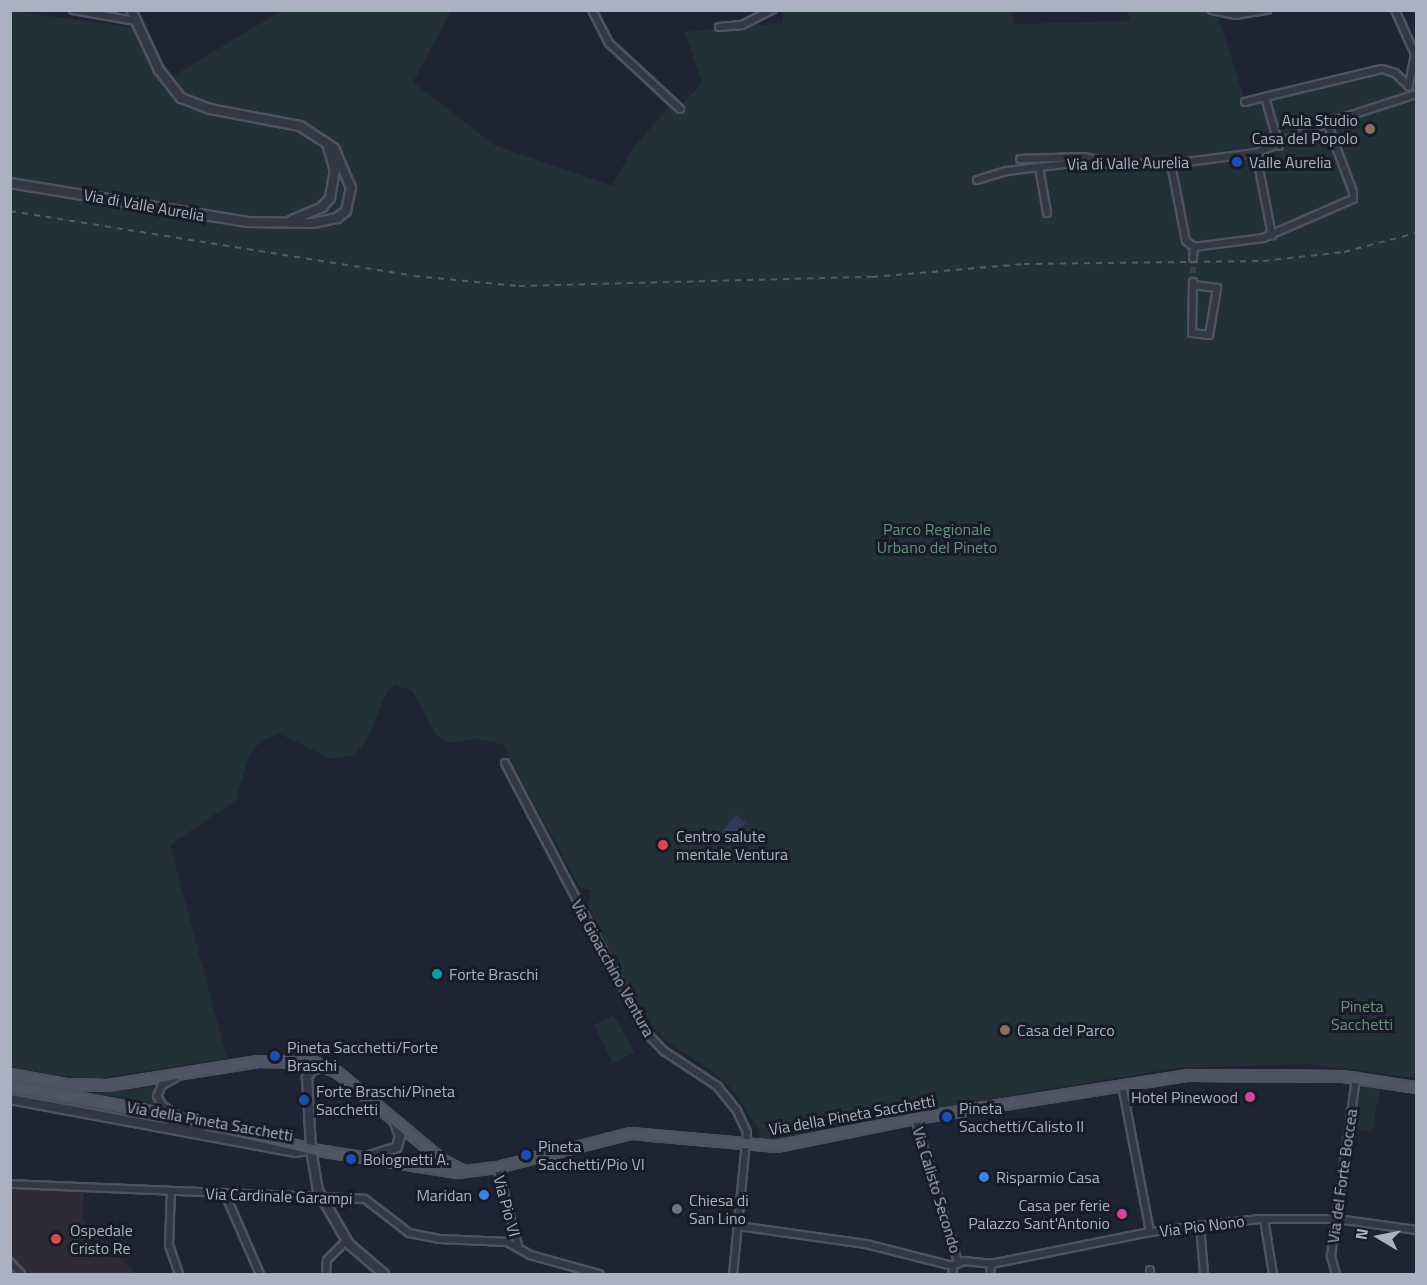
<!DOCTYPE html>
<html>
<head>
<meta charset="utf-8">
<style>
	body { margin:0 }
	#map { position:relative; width:1427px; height:1285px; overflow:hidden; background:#1f2434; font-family:"Titillium Web",sans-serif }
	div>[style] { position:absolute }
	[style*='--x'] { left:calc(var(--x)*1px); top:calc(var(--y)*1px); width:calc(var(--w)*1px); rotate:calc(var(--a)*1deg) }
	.medical>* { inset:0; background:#2e2a37 }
	.green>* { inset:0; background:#223137 }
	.water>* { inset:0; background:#313a5a }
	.minor-tunnel>* { height:6px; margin-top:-3px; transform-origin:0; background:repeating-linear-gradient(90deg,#3b4051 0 6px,transparent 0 9px) }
	.roads { filter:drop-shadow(2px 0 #4d5161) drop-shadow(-2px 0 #4d5161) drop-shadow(0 2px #4d5161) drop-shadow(0 -2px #4d5161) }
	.minor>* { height:6px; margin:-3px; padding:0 3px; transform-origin:3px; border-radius:3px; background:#323645 }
	.tertiary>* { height:8px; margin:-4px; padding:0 4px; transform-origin:4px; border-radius:4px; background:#323645 }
	.primary>* { height:9px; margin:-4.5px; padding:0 4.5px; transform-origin:4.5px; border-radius:4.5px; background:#505565 }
	.rail>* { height:2px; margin-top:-1px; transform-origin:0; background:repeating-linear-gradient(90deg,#54596c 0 6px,transparent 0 12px) }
	.dots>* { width:16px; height:16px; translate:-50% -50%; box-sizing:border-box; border:3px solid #181c29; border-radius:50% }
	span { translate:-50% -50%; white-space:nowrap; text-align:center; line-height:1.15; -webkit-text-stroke:6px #181c29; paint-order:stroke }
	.poi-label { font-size:16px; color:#acb0c3 }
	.right { translate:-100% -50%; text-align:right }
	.left { translate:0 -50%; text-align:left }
	.street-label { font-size:16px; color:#acb0c3 }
	.park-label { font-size:16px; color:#659278 }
	.frame { position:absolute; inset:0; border:12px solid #acb0c3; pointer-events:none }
	.north { position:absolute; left:1349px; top:1207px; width:60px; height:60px; -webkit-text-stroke:4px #181c29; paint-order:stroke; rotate:280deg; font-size:16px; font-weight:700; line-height:24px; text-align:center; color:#acb0c3 }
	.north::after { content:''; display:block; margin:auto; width:21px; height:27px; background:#acb0c3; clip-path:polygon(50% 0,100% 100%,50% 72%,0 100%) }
</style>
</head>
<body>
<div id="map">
	<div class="medical">
		<div style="clip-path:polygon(11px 1188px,84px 1190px,83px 1215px,86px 1225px,136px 1274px,29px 1274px,11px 1255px)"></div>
	</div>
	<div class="green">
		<div style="clip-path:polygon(10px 11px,132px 27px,160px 84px,281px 11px,451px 11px,413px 82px,494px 145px,612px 186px,633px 148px,670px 106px,675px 111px,702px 83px,685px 32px,782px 23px,784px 11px,1012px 11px,1014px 24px,1130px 21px,1128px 11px,1206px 11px,1219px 19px,1247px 107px,1290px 92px,1381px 72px,1398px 80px,1416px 79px,1416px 1078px,1311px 1064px,1177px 1068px,906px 1113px,781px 1139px,759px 1139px,760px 1131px,733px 1090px,709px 1068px,667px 1042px,653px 1027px,625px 980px,588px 905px,591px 890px,580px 888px,502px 744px,476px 739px,447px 743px,435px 733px,412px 691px,396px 685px,388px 690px,365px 743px,353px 755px,331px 759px,280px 734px,261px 741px,249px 755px,236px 800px,170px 845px,227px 1059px,97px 1078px,60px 1076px,11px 1067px)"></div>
		<div style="clip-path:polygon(614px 1015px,634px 1053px,613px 1063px,594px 1025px)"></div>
		<div style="clip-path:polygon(1361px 1085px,1380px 1089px,1372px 1132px,1353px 1128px)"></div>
		<div style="clip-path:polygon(155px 1086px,154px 1104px,95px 1093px,122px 1091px)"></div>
	</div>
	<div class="water">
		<div style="clip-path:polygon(736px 815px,746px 823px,729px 843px,719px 835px)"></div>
	</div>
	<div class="minor-tunnel">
		<div style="--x:1193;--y:282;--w:24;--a:-90"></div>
	</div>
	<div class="roads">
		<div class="minor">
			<div style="--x:73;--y:10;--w:63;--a:10.1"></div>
			<div style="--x:592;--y:10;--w:37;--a:63"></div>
			<div style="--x:609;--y:43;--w:97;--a:42.9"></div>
			<div style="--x:1212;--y:10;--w:24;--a:12"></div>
			<div style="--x:1235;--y:15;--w:33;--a:-9"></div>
			<div style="--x:1395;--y:10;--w:48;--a:65.6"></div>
			<div style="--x:1415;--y:54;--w:33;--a:101"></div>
			<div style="--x:719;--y:27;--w:23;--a:-5"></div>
			<div style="--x:742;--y:25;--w:34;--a:-27"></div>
			<div style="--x:1245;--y:102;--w:21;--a:-14"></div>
			<div style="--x:1279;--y:146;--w:51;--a:-105.9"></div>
			<div style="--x:1265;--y:97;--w:120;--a:-13.5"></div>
			<div style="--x:1382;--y:69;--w:14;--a:17"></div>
			<div style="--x:1395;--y:73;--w:19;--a:43"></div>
			<div style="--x:1256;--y:153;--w:84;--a:79"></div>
			<div style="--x:1020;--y:159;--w:64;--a:-1.8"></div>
			<div style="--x:1084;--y:157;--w:29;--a:12"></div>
			<div style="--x:1171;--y:164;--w:78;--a:79"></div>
			<div style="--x:1186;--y:241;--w:10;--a:37"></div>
			<div style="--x:1039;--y:167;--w:47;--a:80.1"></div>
			<div style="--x:977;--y:180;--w:31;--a:-17"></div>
			<div style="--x:1007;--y:171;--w:66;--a:-6.9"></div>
			<div style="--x:1073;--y:163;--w:98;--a:0.6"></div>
			<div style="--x:1171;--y:164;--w:86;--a:-7.4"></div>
			<div style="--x:1256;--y:153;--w:77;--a:-22.9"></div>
			<div style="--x:1327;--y:123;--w:94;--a:-18"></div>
			<div style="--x:1194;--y:247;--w:70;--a:-7.4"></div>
			<div style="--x:1263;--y:238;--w:98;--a:-23.4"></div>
			<div style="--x:1353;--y:199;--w:7;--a:-90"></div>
			<div style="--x:1353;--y:192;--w:74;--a:-110.6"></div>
			<div style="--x:1193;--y:258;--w:11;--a:-85"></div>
			<div style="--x:1193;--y:282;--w:51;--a:91.1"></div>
			<div style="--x:1192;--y:333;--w:17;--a:7"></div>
			<div style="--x:1209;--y:335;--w:48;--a:-80.3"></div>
			<div style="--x:1217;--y:288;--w:24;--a:-173"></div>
			<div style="--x:505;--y:763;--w:305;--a:62.3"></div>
			<div style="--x:647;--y:1033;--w:25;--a:47"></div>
			<div style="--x:664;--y:1051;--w:64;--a:33.4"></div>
			<div style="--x:717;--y:1086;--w:32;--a:51"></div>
			<div style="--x:737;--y:1111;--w:23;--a:65"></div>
			<div style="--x:747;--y:1132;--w:143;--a:95.6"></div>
			<div style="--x:175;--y:1078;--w:15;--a:152"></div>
			<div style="--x:162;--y:1085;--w:12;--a:114"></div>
			<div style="--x:157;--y:1096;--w:12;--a:59"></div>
			<div style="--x:163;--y:1106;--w:17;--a:33"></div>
			<div style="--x:1122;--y:1085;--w:150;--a:79.2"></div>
			<div style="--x:915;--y:1118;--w:150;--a:73.4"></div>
			<div style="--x:169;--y:1126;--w:35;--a:2"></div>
			<div style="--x:497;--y:1167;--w:81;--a:74.9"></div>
			<div style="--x:10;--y:1184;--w:355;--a:2.4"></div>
			<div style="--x:365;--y:1199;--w:56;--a:37.7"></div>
			<div style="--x:409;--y:1233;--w:31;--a:11"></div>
			<div style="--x:439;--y:1239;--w:68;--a:2.5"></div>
			<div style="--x:507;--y:1242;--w:26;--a:29"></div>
			<div style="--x:530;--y:1255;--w:72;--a:15.4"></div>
			<div style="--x:171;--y:1191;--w:54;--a:92.1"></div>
			<div style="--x:169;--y:1245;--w:31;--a:71"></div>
			<div style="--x:225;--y:1194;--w:87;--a:66.4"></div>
			<div style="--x:1264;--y:1219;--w:56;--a:80.7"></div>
			<div style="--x:1200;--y:1225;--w:49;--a:85.3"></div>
			<div style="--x:738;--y:1226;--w:129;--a:8"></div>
			<div style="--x:866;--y:1244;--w:90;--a:14.2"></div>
			<div style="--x:10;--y:1262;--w:16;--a:47"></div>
			<div style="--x:991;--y:1264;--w:162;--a:-11.4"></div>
			<div style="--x:1150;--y:1232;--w:110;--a:-6.8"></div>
			<div style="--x:1259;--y:1219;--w:78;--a:0"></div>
			<div style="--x:1337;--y:1219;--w:80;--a:7.9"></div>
			<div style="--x:1150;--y:1270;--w:4;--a:90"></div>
			<div style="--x:326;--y:1274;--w:14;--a:-86"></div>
			<div style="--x:327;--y:1260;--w:28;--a:-45"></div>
			<div style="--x:952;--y:1274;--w:9;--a:-77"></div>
			<div style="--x:954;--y:1265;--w:11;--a:-22"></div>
			<div style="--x:964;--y:1261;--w:27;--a:6"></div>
			<div style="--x:991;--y:1264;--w:10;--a:96"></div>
			<div style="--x:1336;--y:1274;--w:19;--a:-106"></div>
			<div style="--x:1331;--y:1256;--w:181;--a:-82"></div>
		</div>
		<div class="tertiary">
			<div style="--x:10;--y:183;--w:241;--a:9.3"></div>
			<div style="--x:248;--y:222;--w:65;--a:0.9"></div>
			<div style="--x:313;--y:223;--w:25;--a:-12"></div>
			<div style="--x:337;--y:218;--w:11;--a:-38"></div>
			<div style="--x:346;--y:211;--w:24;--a:-78"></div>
			<div style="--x:351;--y:188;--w:43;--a:-113"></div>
			<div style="--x:334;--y:148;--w:40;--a:-147.1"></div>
			<div style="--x:300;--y:126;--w:92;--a:-169.3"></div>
			<div style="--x:210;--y:109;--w:31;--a:-159"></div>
			<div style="--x:181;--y:98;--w:36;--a:-128"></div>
			<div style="--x:159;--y:70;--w:66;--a:-115"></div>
			<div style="--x:292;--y:220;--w:33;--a:-23"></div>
			<div style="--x:322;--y:207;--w:12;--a:-48"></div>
			<div style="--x:330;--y:198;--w:27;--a:-80"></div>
			<div style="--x:335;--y:171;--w:26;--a:-106"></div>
			<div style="--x:325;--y:1066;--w:14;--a:163"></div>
			<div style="--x:312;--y:1070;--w:9;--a:126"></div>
			<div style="--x:307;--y:1077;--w:72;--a:86.8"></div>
			<div style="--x:311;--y:1149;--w:43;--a:80.5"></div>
			<div style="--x:318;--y:1191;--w:61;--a:59.7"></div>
			<div style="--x:349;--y:1244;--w:46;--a:40.6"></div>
			<div style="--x:10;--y:1099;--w:291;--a:10.5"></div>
			<div style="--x:296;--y:1152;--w:15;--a:-11"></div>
			<div style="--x:370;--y:1156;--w:28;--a:-18"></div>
			<div style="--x:397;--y:1147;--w:11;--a:-75"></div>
			<div style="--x:400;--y:1136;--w:14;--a:-111"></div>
		</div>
		<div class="primary">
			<div style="--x:10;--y:1074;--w:58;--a:10"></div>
			<div style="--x:67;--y:1084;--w:40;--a:1.4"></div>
			<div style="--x:107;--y:1085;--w:153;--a:-9"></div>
			<div style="--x:258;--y:1061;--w:56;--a:1"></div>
			<div style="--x:314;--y:1062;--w:25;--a:23"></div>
			<div style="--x:337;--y:1072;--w:137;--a:40"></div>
			<div style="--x:442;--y:1160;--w:20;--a:27"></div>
			<div style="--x:10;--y:1085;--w:133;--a:10.4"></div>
			<div style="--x:141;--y:1109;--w:175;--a:13.2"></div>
			<div style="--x:311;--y:1149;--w:148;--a:9"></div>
			<div style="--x:457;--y:1172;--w:40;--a:-7.1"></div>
			<div style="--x:497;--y:1167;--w:137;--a:-14.3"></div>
			<div style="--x:630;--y:1133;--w:147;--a:5.1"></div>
			<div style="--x:776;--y:1146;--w:142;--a:-11.4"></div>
			<div style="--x:915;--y:1118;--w:276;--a:-9"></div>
			<div style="--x:1188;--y:1075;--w:154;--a:0.4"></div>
			<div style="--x:1342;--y:1076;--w:75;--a:8.5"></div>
		</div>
	</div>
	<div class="rail">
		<div style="--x:10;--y:211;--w:409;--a:9.1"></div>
		<div style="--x:414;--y:276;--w:105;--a:5.4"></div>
		<div style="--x:519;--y:286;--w:353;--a:-1.5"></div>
		<div style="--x:872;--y:277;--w:153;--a:-4.9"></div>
		<div style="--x:1024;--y:264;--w:239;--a:-0.7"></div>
		<div style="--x:1263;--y:261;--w:81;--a:-6.3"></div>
		<div style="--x:1344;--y:252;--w:74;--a:-14.8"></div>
	</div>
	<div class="dots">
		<div style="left:1370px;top:129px;background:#8d6e63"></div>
		<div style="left:1237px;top:162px;background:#1a4fb4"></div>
		<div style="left:663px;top:845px;background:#e0444e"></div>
		<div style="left:437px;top:974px;background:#0f9aa8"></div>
		<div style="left:1005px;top:1030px;background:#8d6e63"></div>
		<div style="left:275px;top:1056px;background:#1a4fb4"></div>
		<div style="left:1250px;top:1097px;background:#d1479c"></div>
		<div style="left:304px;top:1100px;background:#1a4fb4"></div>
		<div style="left:947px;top:1117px;background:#1a4fb4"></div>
		<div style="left:526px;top:1155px;background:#1a4fb4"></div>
		<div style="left:351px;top:1159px;background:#1a4fb4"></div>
		<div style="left:984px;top:1177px;background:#3f7fe0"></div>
		<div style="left:484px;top:1195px;background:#3f7fe0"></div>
		<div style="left:677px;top:1209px;background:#6b7280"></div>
		<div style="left:1122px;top:1214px;background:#d1479c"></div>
		<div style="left:56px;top:1239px;background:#e0444e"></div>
	</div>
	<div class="poi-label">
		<span class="right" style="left:1358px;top:129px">Aula Studio<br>Casa del Popolo</span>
		<span class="left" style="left:1249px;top:162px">Valle Aurelia</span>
		<span class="left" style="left:676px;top:845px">Centro salute<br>mentale Ventura</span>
		<span class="left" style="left:449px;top:974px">Forte Braschi</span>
		<span class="left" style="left:1017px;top:1030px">Casa del Parco</span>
		<span class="left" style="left:287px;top:1056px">Pineta Sacchetti/Forte<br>Braschi</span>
		<span class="left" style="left:316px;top:1100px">Forte Braschi/Pineta<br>Sacchetti</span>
		<span class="right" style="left:1238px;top:1097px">Hotel Pinewood</span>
		<span class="left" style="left:959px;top:1117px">Pineta<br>Sacchetti/Calisto II</span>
		<span class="left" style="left:538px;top:1155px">Pineta<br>Sacchetti/Pio VI</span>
		<span class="left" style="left:363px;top:1159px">Bolognetti A.</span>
		<span class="left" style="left:996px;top:1177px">Risparmio Casa</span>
		<span class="right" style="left:472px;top:1195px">Maridan</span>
		<span class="left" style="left:689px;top:1209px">Chiesa di<br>San Lino</span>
		<span class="right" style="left:1110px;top:1214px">Casa per ferie<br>Palazzo Sant'Antonio</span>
		<span class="left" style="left:70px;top:1239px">Ospedale<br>Cristo Re</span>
	</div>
	<div class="street-label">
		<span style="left:1128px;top:163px;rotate:-1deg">Via di Valle Aurelia</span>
		<span style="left:144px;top:205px;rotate:10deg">Via di Valle Aurelia</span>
		<span style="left:613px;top:968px;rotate:61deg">Via Gioacchino Ventura</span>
		<span style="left:852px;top:1115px;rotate:-10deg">Via della Pineta Sacchetti</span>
		<span style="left:210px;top:1121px;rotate:10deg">Via della Pineta Sacchetti</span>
		<span style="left:1342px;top:1176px;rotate:-82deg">Via del Forte Boccea</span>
		<span style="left:937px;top:1190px;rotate:73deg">Via Calisto Secondo</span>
		<span style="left:279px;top:1196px;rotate:2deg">Via Cardinale Garampi</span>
		<span style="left:507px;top:1206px;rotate:75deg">Via Pio VI</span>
		<span style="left:1202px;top:1226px;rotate:-7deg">Via Pio Nono</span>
	</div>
	<div class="park-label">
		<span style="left:937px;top:538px">Parco Regionale<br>Urbano del Pineto</span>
		<span style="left:1362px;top:1015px">Pineta<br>Sacchetti</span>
	</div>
	<div class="frame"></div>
	<div class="north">N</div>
</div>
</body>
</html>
